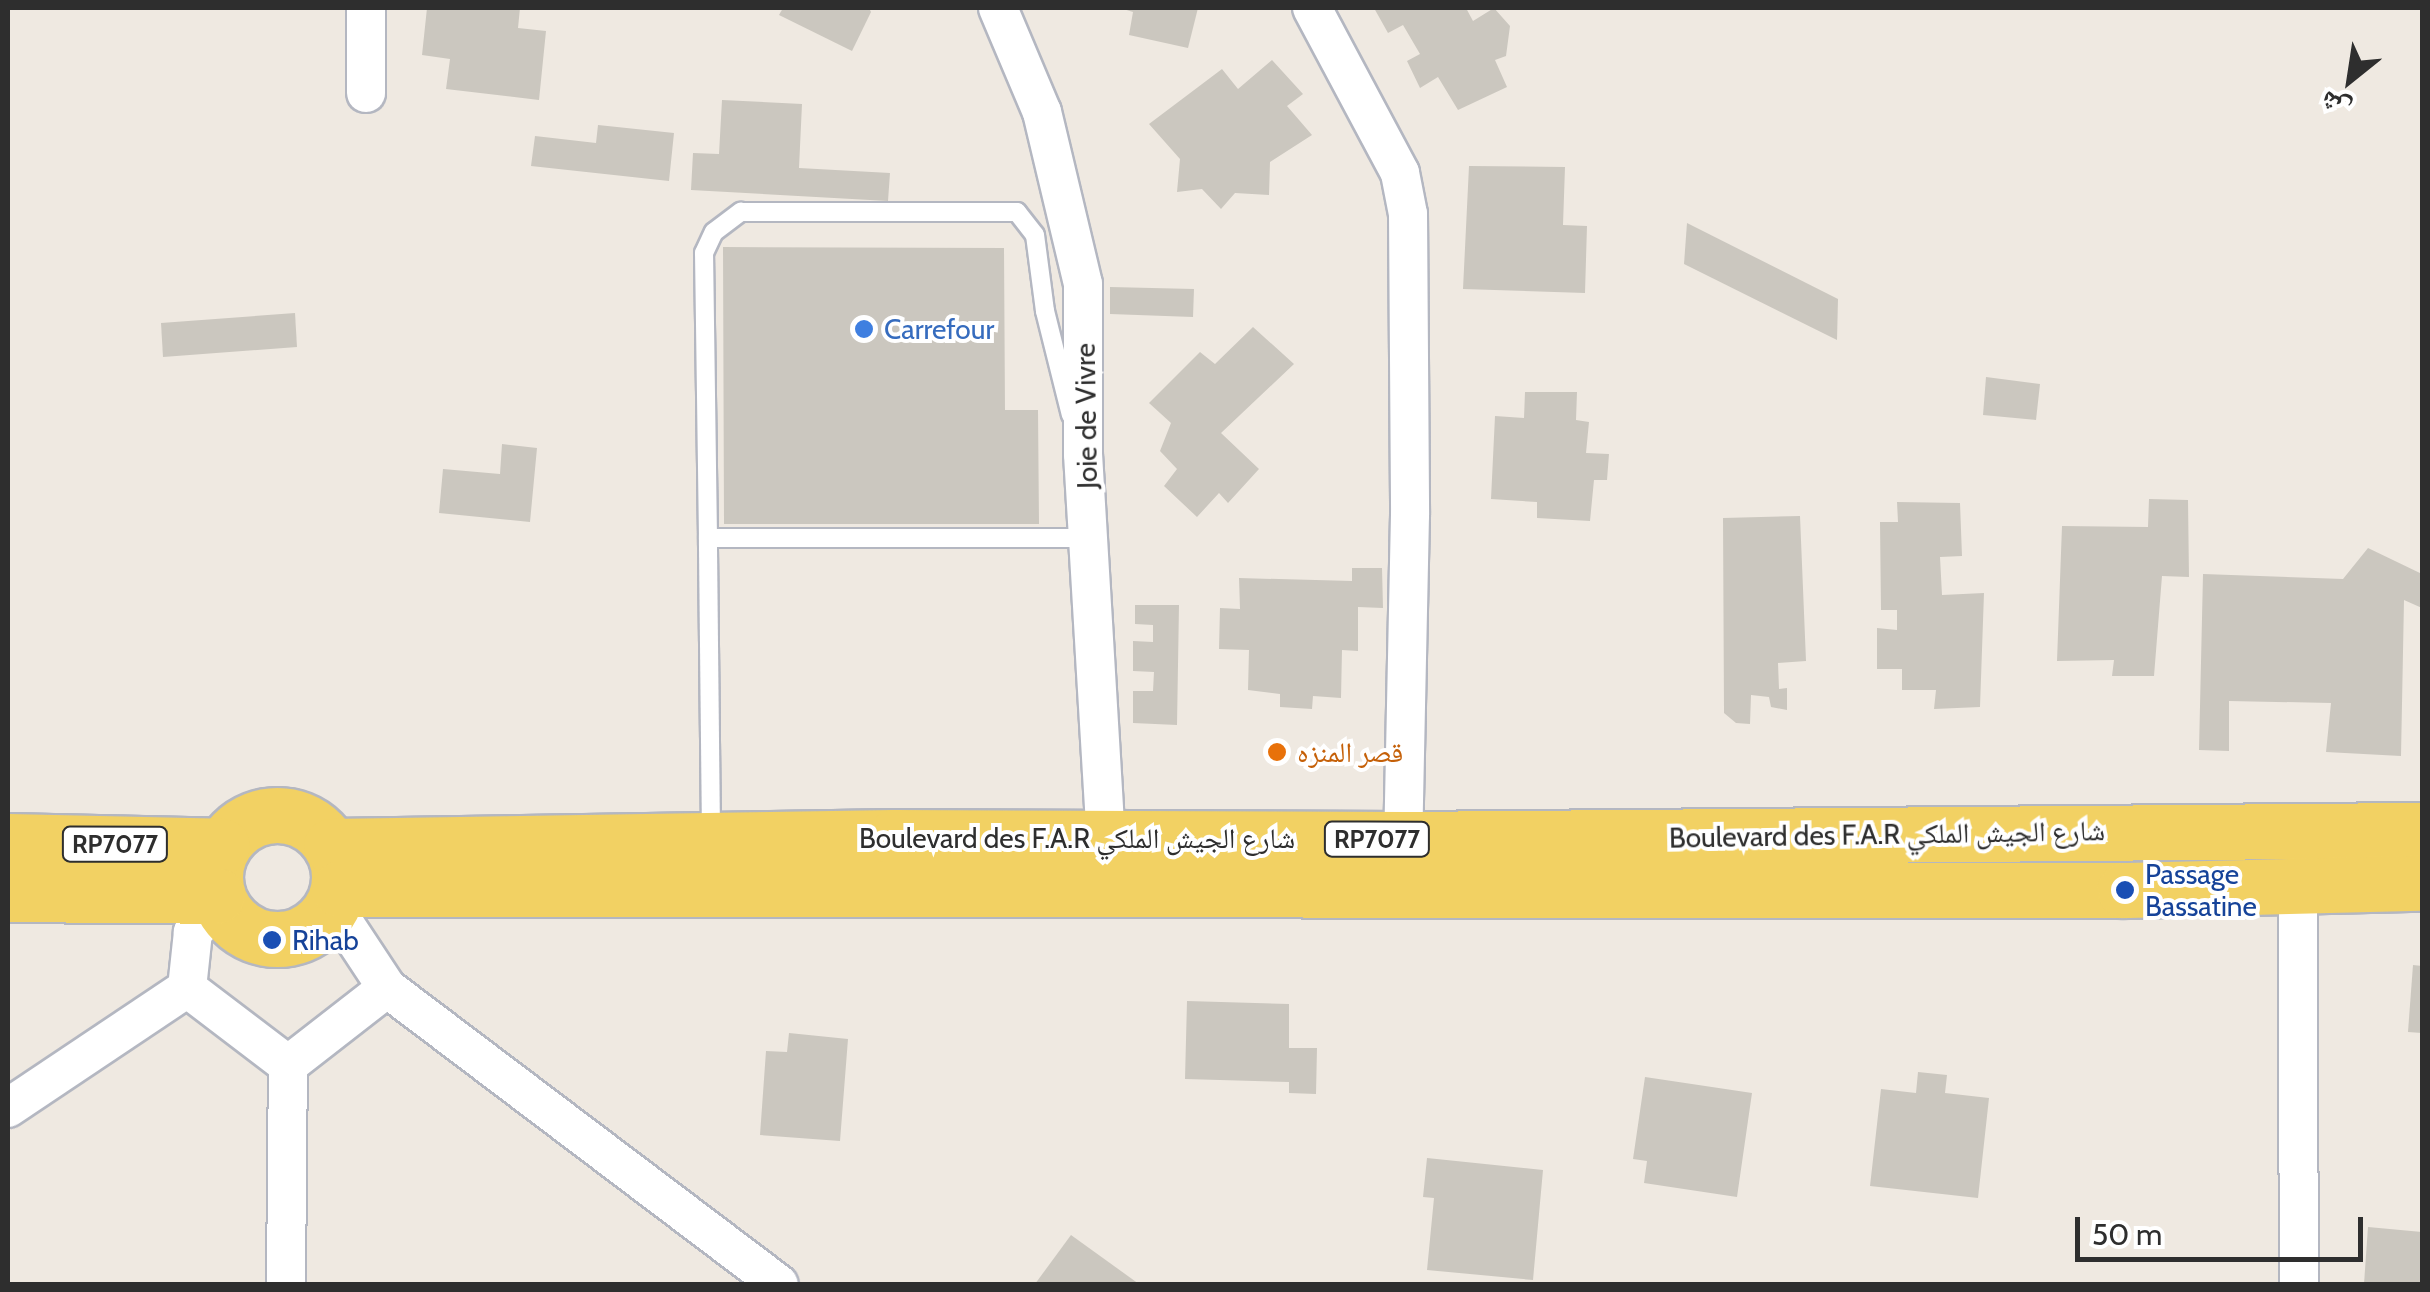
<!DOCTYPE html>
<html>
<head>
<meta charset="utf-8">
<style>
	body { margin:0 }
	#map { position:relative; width:2430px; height:1292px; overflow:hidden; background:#efe9e1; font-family:Cabin,"Noto Naskh Arabic",sans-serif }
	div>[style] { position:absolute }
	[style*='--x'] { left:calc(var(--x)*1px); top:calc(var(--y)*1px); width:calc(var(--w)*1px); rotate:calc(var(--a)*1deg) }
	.building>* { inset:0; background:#cbc7bf }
	.roads { filter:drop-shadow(2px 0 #b4b7c1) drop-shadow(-2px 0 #b4b7c1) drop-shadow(0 2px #b4b7c1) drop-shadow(0 -2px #b4b7c1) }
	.lane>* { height:18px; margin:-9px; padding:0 9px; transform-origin:9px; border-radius:9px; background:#fff }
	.street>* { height:38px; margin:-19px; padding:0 19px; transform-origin:19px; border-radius:19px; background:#fff }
	.primary>* { height:55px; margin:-27.5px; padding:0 27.5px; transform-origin:27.5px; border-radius:27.5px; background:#f2d163 }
	.primary>.ring { margin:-27.5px; padding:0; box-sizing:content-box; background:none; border:55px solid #f2d163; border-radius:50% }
	.dots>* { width:28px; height:28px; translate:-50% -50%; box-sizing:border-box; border:5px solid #fff; border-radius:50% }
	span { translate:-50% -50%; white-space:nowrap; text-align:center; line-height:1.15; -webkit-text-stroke:8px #fff; paint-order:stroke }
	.shield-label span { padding:2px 8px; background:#fff; border:2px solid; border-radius:8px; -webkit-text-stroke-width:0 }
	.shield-label { font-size:25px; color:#2e2e2e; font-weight:700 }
	.shop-label { font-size:28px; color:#366cbe }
	.left { translate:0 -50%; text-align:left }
	.street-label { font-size:28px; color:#2e2e2e }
	.food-label { font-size:28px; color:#c56008 }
	.transit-label { font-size:28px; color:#164399 }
	.frame { position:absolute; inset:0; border:10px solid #2e2e2e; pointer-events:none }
	.north { position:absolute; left:2300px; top:30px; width:100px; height:100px; -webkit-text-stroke:8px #fff; paint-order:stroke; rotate:210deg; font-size:28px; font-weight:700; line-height:40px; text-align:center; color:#2e2e2e }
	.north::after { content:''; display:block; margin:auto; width:35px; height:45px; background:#2e2e2e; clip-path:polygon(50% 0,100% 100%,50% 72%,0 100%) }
	.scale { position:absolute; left:2075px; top:1217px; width:288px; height:45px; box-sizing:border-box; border:5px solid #2e2e2e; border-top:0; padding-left:12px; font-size:30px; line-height:35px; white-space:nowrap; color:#2e2e2e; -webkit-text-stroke:8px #fff; paint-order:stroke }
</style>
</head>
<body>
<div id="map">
	<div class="building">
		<div style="clip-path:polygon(427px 8px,520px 8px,518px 28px,546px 31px,539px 100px,446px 89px,450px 59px,422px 55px)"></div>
		<div style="clip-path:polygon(783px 8px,869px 8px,871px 12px,852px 51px,779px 15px)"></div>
		<div style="clip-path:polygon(1120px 8px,1198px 8px,1188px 48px,1129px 35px,1133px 12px)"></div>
		<div style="clip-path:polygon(1374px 8px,1466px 8px,1473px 21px,1494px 8px,1510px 26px,1506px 56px,1495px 60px,1507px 87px,1458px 110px,1438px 77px,1420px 88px,1407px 61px,1420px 54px,1403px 25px,1388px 33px)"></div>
		<div style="clip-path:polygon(1272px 60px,1303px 94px,1287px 106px,1312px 135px,1270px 162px,1269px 195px,1235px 193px,1221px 209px,1202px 189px,1177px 192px,1180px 159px,1149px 124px,1222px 69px,1238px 89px)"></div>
		<div style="clip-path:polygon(722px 100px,802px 104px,799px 168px,890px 173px,888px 201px,691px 190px,693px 153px,719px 154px)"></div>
		<div style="clip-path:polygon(598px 125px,674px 133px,669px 181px,531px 166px,535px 136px,596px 143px)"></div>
		<div style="clip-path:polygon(1469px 166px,1565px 167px,1563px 225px,1587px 226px,1585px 293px,1463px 289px)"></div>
		<div style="clip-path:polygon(1687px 223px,1838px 299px,1837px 340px,1684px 264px)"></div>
		<div style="clip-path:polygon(723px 247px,1004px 248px,1005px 410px,1038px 410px,1039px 524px,724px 524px)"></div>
		<div style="clip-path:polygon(1110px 287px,1194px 289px,1193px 317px,1110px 314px)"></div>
		<div style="clip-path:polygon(295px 313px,297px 347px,163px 357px,161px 323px)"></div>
		<div style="clip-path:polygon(1253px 327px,1294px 364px,1221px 433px,1259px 469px,1228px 503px,1219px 493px,1197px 517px,1164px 486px,1177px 469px,1160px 451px,1171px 423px,1149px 403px,1200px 352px,1215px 364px)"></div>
		<div style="clip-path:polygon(1986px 377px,2040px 384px,2036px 420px,1983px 415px)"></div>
		<div style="clip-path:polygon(1525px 392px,1577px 392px,1576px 420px,1589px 422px,1586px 453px,1609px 454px,1607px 480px,1594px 480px,1590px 521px,1537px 518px,1537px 502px,1491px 499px,1495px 416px,1524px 418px)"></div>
		<div style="clip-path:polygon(502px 444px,537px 448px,530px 522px,439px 513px,443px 469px,500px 474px)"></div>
		<div style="clip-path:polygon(2149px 499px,2188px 500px,2189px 577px,2162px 576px,2154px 676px,2112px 676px,2114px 660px,2057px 661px,2062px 526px,2148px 527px)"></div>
		<div style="clip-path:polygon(1897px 502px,1960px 503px,1962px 556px,1940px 557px,1942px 595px,1984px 593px,1980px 707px,1934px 709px,1936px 690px,1902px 690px,1902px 669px,1877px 669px,1877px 628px,1897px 630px,1897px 610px,1881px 610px,1880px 522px,1898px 522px)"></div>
		<div style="clip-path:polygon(1800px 516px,1806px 661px,1778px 663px,1779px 689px,1787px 688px,1787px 710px,1771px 707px,1769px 697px,1751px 695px,1750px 724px,1736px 723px,1724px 713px,1723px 518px)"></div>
		<div style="clip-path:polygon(2368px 548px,2422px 574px,2422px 608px,2404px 600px,2401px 756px,2326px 752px,2331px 703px,2229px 701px,2229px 751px,2199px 750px,2203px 574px,2343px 579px)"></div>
		<div style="clip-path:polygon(1352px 568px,1382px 568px,1383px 608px,1358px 607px,1358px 651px,1342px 650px,1341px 698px,1313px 696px,1312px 709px,1280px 707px,1280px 694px,1248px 690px,1249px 650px,1219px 649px,1220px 608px,1240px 609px,1239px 578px,1352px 581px)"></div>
		<div style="clip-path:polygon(1135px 605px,1179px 605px,1177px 725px,1133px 723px,1133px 691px,1153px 691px,1154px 672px,1133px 671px,1133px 641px,1153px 642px,1153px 625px,1135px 624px)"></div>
		<div style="clip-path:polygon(2413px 965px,2422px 966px,2422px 1033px,2408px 1032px)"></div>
		<div style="clip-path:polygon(1187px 1001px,1289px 1004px,1289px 1048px,1317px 1048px,1316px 1094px,1289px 1093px,1289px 1082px,1185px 1079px)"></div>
		<div style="clip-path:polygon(789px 1033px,848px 1039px,840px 1141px,760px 1135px,766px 1051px,787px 1052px)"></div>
		<div style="clip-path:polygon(1918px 1072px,1947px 1075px,1945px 1093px,1989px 1098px,1978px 1198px,1870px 1186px,1881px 1089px,1916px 1093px)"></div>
		<div style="clip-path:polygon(1645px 1077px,1752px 1093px,1737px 1197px,1644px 1183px,1647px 1161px,1633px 1159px)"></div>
		<div style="clip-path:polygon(1427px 1158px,1543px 1170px,1533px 1280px,1427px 1270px,1434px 1198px,1423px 1197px)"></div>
		<div style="clip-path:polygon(2368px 1227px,2422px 1232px,2422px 1284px,2364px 1284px)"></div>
		<div style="clip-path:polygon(1071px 1235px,1139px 1284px,1035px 1284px)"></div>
	</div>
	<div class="roads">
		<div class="lane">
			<div style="--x:708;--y:538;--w:285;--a:-90.8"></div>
			<div style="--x:704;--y:253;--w:23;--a:-65"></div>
			<div style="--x:714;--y:232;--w:34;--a:-37"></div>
			<div style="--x:741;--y:212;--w:276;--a:0"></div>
			<div style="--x:1017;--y:212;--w:29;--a:52"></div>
			<div style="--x:1035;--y:235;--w:77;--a:82.5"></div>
			<div style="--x:1045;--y:311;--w:107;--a:76"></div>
			<div style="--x:711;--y:835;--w:297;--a:-90.6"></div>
			<div style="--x:708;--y:538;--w:382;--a:0"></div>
		</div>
		<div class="street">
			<div style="--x:366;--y:8;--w:85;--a:90"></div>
			<div style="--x:998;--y:8;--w:113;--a:67.1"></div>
			<div style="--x:1042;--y:112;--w:177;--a:76.6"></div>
			<div style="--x:1083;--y:284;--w:170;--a:90"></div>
			<div style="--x:1083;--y:454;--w:385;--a:86.6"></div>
			<div style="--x:1312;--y:8;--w:187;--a:61.9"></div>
			<div style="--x:1400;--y:173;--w:42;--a:79"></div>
			<div style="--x:1408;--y:214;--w:301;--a:89.6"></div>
			<div style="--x:1410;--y:515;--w:324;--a:91.2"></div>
			<div style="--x:2298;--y:883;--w:401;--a:89.9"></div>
			<div style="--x:221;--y:904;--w:40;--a:135"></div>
			<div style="--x:193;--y:932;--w:56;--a:96.1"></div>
			<div style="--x:187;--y:988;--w:127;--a:37.3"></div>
			<div style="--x:288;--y:1065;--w:125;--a:-37.9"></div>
			<div style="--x:387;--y:988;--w:98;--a:-123.4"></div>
			<div style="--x:387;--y:988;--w:491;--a:37.1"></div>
			<div style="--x:8;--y:1108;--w:216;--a:-33.8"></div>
			<div style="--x:286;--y:1284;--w:219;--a:-89.5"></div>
		</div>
		<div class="primary">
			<div class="ring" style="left:215px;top:815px;width:69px;height:69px"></div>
			<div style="--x:8;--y:841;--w:214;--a:1.3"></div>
			<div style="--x:331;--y:846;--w:563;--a:-0.92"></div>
			<div style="--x:894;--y:837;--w:509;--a:0.23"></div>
			<div style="--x:1403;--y:839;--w:1019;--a:-0.51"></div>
			<div style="--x:339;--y:889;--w:1786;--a:0.03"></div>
			<div style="--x:2125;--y:890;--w:297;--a:-1.4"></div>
			<div style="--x:8;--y:894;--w:209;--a:0.5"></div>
		</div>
	</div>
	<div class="dots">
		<div style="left:864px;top:329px;background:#3f7fe0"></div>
		<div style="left:1277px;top:752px;background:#e8710a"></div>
		<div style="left:2125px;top:890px;background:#1a4fb4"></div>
		<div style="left:272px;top:940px;background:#1a4fb4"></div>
	</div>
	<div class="shield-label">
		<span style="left:1377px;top:839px">RP7077</span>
		<span style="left:115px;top:844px">RP7077</span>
	</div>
	<div class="shop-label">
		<span class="left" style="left:884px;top:329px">Carrefour</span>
	</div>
	<div class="street-label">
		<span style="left:1086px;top:416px;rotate:-91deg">Joie de Vivre</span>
		<span style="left:1887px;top:834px;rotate:-1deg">Boulevard des F.A.R شارع الجيش الملكي</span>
		<span style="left:1077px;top:838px">Boulevard des F.A.R شارع الجيش الملكي</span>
	</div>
	<div class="food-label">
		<span class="left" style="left:1297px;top:752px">قصر المنزه</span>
	</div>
	<div class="transit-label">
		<span class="left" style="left:2145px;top:890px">Passage<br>Bassatine</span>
		<span class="left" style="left:292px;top:940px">Rihab</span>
	</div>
	<div class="frame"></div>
	<div class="north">ش</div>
	<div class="scale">50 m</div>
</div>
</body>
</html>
